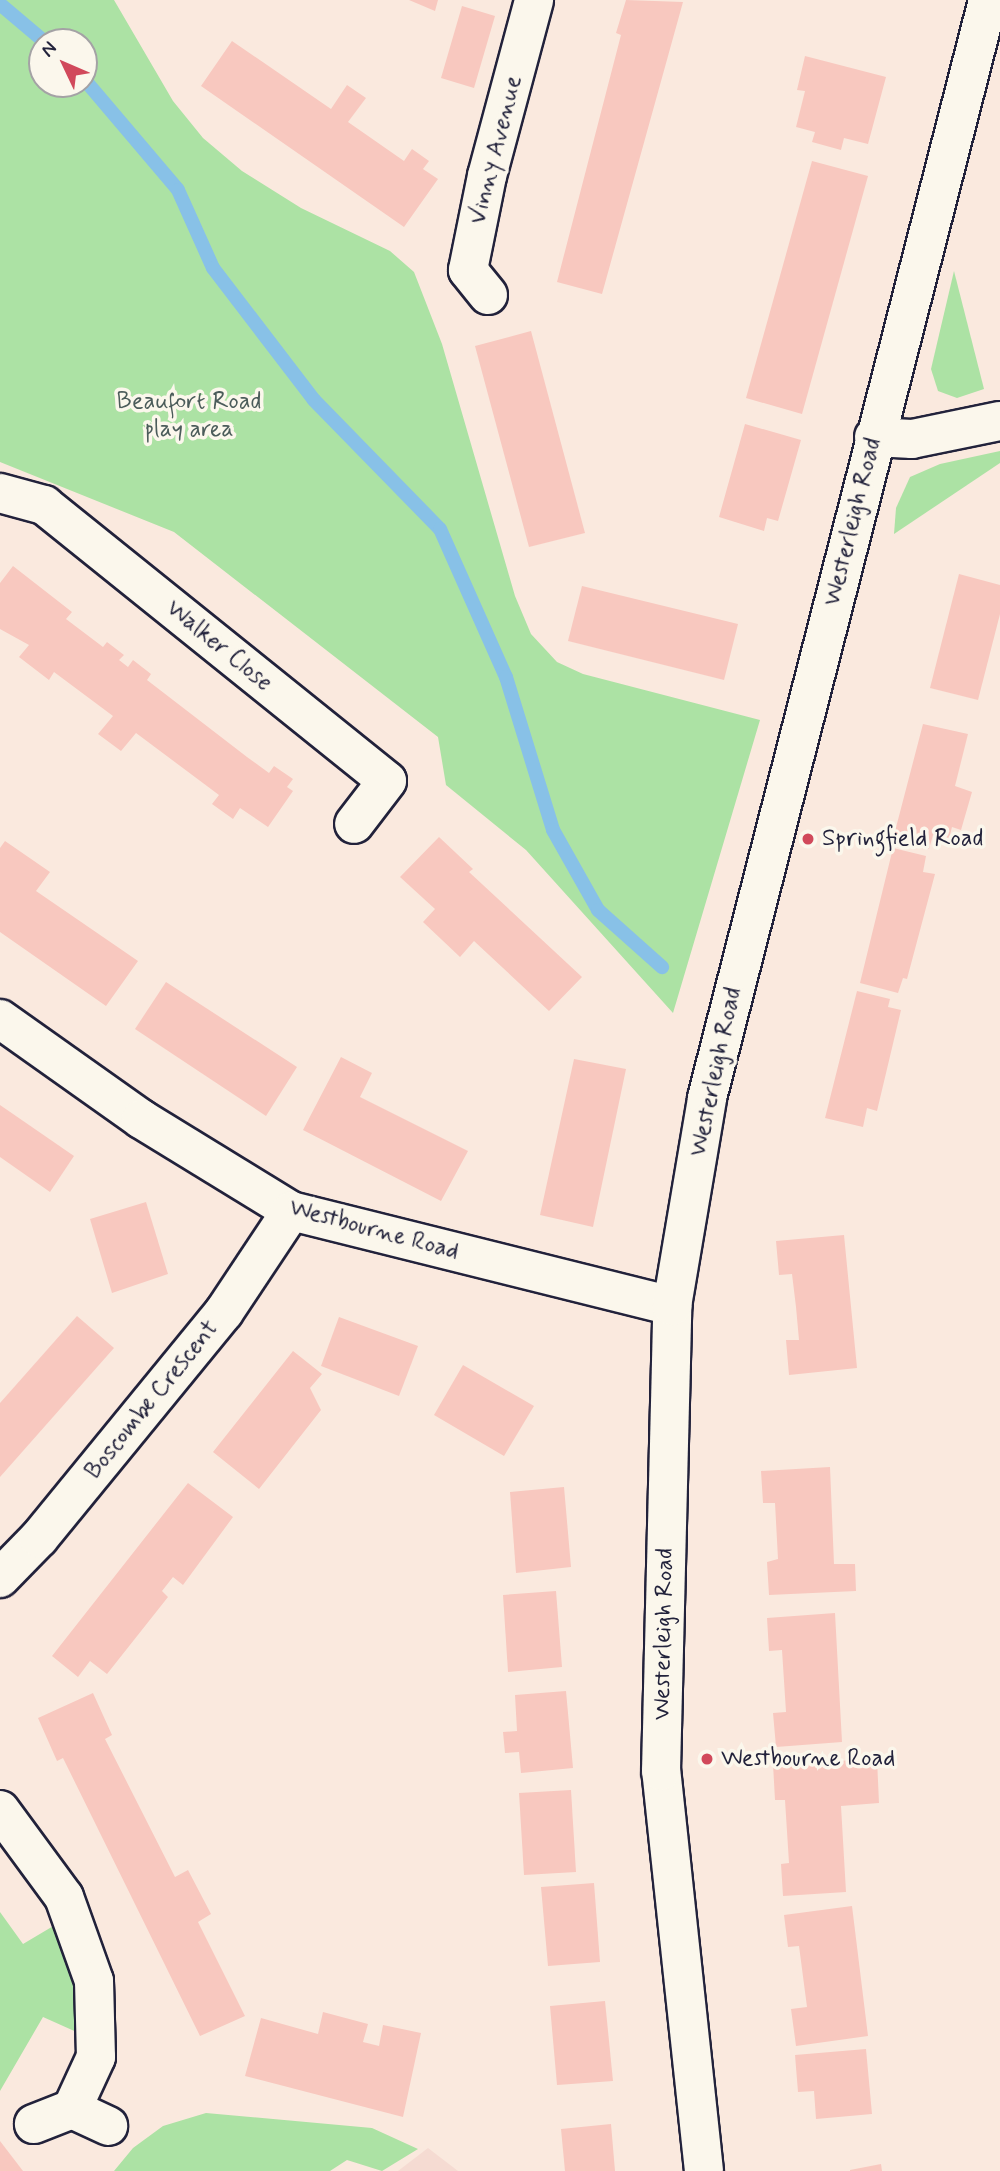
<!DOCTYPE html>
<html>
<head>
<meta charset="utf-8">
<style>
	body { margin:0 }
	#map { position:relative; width:1000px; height:2171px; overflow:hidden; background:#fae9de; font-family:Mynerve,sans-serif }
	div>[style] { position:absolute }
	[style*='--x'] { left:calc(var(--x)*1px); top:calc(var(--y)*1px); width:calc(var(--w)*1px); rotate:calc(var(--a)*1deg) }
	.built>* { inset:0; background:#f5dbd2 }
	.green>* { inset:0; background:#ace2a4 }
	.stream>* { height:14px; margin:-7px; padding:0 7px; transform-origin:7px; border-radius:7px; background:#88c1e7 }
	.building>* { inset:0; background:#f8c8bf }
	.roads { filter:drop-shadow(2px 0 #22223b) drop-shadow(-2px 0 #22223b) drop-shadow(0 2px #22223b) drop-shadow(0 -2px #22223b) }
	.minor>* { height:38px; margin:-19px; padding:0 19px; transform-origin:19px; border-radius:19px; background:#fbf7ec }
	.tertiary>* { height:38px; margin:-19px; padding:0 19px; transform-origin:19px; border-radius:19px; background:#fbf7ec }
	.dots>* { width:19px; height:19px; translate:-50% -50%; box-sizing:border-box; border:4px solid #fbf7ec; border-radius:50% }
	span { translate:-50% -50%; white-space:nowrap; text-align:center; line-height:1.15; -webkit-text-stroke:7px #fbf7ec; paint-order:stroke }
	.street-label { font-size:24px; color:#22223b }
	.park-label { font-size:24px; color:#4b5c5a }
	.poi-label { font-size:24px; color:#22223b }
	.left { translate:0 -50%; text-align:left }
	.north { position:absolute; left:28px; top:28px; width:70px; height:70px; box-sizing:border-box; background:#fbf7ec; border:2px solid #a4a2a5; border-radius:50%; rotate:314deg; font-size:19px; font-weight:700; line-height:28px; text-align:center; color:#22223b }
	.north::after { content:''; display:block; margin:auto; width:24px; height:32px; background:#d1495b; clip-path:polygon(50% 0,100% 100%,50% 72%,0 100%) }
</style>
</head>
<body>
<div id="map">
	<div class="built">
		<div style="clip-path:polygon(428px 2148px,458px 2171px,398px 2171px)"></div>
	</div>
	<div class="green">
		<div style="clip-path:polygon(evenodd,0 0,114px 0,173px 101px,203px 138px,242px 171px,301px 208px,390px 251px,414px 272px,442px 344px,515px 596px,531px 634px,557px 662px,583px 674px,760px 720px,673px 1013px,526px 850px,446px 785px,438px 737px,174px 532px,0 462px,0 0,42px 42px,84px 42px,84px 84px,42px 84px,42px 42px)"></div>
		<div style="clip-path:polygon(954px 271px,984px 389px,957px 398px,938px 391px,931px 369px)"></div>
		<div style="clip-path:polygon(1000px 451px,1000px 463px,894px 534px,896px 508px,910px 477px,940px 464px)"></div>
		<div style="clip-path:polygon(0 1912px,23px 1944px,55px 1925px,78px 1983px,81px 2034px,43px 2017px,0 2091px)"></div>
		<div style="clip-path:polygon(206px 2113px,372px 2128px,418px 2149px,382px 2171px,347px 2160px,330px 2171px,114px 2171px,133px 2148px,163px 2126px)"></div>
	</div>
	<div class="stream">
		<div style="--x:0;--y:4;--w:59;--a:40.2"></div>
		<div style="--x:84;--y:79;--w:145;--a:49.7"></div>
		<div style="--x:178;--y:190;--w:85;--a:65.8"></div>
		<div style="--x:213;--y:268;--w:166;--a:52.6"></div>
		<div style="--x:314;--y:400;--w:180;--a:45.7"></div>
		<div style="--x:440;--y:529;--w:162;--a:66"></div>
		<div style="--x:506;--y:677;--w:160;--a:72.9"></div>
		<div style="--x:553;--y:830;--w:92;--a:60.6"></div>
		<div style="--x:598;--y:910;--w:86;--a:41.7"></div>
	</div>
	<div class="building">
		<div style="clip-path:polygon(409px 0,438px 0,435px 11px)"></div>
		<div style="clip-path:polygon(626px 0,683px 2px,602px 294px,557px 282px,621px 35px,616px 33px)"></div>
		<div style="clip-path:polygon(462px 6px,495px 16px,474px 88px,441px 78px)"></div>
		<div style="clip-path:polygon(232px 41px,331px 109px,347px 85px,366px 98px,348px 122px,404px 161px,412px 149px,429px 161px,423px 169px,438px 179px,404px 227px,201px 86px)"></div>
		<div style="clip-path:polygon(805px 56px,886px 77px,868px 144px,844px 138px,841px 150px,812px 142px,815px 132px,796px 127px,805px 91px,797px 90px)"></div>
		<div style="clip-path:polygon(812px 161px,868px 176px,802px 414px,746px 398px)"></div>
		<div style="clip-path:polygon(531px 331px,585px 533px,529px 547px,475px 346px)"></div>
		<div style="clip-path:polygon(745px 424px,801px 440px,778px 521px,767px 518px,764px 531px,719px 517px)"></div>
		<div style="clip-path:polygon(13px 566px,72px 612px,66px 619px,103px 647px,107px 642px,124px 655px,119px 660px,128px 667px,133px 660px,151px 674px,147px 680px,247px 757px,269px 773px,274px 766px,293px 779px,287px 787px,293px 791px,268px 827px,240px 808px,233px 819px,212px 804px,219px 795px,136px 733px,121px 751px,98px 734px,113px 716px,54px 672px,49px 680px,19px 657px,29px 645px,0 629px,0 583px)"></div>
		<div style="clip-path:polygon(959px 574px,1000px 585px,1000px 614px,978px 700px,930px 688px)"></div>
		<div style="clip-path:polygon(582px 586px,738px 624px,724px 680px,568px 641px)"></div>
		<div style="clip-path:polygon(923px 724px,968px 734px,955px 786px,972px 792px,961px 830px,952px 827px,949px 839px,933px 835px,929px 849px,893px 839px)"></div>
		<div style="clip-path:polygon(439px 837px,473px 869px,469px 872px,582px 977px,549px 1011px,474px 941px,460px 957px,423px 922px,435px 909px,400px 877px)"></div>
		<div style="clip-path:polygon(5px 841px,50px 872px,36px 891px,138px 961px,106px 1006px,0 932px,0 848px)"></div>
		<div style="clip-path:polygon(893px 848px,926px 856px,923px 872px,935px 874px,907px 979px,903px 978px,898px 993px,860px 983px)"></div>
		<div style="clip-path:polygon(166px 982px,297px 1067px,266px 1116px,135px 1029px)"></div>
		<div style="clip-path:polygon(857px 991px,890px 999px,888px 1007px,901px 1010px,877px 1111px,867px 1108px,863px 1127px,825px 1118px)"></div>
		<div style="clip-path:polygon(341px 1057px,372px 1073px,360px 1097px,468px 1151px,441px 1201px,303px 1130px)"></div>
		<div style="clip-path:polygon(574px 1059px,626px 1069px,593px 1227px,540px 1215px)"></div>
		<div style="clip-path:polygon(0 1105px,74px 1156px,50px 1192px,0 1157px)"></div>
		<div style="clip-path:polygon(146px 1202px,168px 1274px,112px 1293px,90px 1219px)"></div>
		<div style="clip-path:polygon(844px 1235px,857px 1368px,789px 1375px,786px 1340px,799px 1340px,796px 1307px,792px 1274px,779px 1275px,776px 1241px)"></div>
		<div style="clip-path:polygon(77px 1316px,114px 1348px,0 1477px,0 1403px)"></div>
		<div style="clip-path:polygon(339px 1317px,418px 1346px,399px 1396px,321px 1366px)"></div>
		<div style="clip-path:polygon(293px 1351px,322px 1374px,310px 1388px,321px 1410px,259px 1489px,213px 1452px)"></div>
		<div style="clip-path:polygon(463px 1365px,534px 1406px,504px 1456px,434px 1415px)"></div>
		<div style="clip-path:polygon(830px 1467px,834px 1564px,855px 1564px,856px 1591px,769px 1595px,767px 1562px,778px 1559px,775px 1503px,763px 1503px,761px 1471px)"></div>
		<div style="clip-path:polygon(188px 1483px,233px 1517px,183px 1585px,173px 1577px,162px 1591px,168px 1597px,107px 1674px,90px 1661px,78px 1677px,52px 1656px)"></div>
		<div style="clip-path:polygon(564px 1487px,571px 1567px,516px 1573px,510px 1492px)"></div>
		<div style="clip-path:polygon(556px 1591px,562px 1667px,508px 1672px,503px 1595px)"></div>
		<div style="clip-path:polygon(835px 1613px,842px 1742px,776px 1747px,773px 1713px,786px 1712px,782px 1650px,769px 1651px,767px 1618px)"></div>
		<div style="clip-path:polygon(566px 1691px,573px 1768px,521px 1773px,519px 1752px,505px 1753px,503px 1732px,517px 1731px,515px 1695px)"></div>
		<div style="clip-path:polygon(93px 1693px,112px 1735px,105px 1739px,175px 1877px,188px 1870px,211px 1914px,198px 1922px,245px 2016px,200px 2036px,63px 1758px,57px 1761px,38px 1718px)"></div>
		<div style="clip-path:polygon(877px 1759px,879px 1803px,841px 1806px,846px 1892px,783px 1896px,781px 1864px,789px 1863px,785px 1800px,775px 1800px,773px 1764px)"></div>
		<div style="clip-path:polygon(571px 1790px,576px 1872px,524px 1875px,519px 1793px)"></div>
		<div style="clip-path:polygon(594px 1883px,600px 1962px,548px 1966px,541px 1887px)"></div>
		<div style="clip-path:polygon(852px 1906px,868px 2036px,796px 2046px,791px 2009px,807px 2007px,799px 1946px,788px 1947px,784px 1915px)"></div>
		<div style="clip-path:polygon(605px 2001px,613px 2081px,557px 2085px,550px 2006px)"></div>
		<div style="clip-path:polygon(323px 2012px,368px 2024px,363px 2042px,379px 2046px,383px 2025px,421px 2033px,403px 2117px,245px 2076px,261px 2018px,318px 2034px)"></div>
		<div style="clip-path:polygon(866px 2049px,872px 2114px,816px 2119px,814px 2091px,798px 2092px,795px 2055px)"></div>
		<div style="clip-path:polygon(611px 2124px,615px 2171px,565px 2171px,561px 2129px)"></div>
		<div style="clip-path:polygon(0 2141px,23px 2171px,0 2171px)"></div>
		<div style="clip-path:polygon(881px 2164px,882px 2171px,850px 2171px,850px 2170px)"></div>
	</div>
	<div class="roads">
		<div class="minor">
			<div style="--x:488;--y:295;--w:32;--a:-129"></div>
			<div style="--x:468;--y:270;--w:96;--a:-78.6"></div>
			<div style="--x:487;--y:176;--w:182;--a:-75"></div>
			<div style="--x:874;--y:437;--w:38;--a:3"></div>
			<div style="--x:912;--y:439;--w:90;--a:-11.6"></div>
			<div style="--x:0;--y:493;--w:46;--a:15.3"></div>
			<div style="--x:44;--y:505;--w:440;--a:38.8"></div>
			<div style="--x:387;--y:781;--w:54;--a:127.5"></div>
			<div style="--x:0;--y:1019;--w:173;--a:35.3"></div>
			<div style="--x:141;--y:1119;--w:176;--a:31.5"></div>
			<div style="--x:291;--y:1211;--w:393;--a:14"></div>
			<div style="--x:0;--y:1578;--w:56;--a:-45.7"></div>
			<div style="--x:39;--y:1538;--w:292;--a:-50.7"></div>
			<div style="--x:224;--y:1312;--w:121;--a:-56.4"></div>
			<div style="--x:0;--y:1810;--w:108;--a:53.7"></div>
			<div style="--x:64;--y:1897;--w:89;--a:70.3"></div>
			<div style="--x:94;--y:1981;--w:76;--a:88.5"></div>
			<div style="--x:96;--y:2057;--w:57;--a:114.8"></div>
			<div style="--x:72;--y:2109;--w:41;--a:158.5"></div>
			<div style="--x:72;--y:2109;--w:40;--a:25"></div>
		</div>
		<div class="tertiary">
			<div style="--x:704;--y:2171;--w:402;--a:-96.1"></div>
			<div style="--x:661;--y:1771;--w:465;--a:-88.6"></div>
			<div style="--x:672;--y:1306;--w:211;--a:-80.4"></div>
			<div style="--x:707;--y:1098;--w:1133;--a:-75.64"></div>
		</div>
	</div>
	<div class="dots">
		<div style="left:808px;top:839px;background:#d1495b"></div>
		<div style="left:707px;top:1759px;background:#d1495b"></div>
	</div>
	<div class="street-label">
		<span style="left:496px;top:150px;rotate:-76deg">Vinny Avenue</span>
		<span style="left:853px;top:522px;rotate:-76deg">Westerleigh Road</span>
		<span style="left:219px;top:646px;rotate:39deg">Walker Close</span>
		<span style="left:716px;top:1072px;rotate:-78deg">Westerleigh Road</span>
		<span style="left:374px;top:1230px;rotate:15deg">Westbourne Road</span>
		<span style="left:152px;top:1400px;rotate:-51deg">Boscombe Crescent</span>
		<span style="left:664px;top:1634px;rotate:-89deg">Westerleigh Road</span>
	</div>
	<div class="park-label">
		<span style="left:189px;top:416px">Beaufort Road<br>play area</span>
	</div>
	<div class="poi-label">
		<span class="left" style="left:822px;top:839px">Springfield Road</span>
		<span class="left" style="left:721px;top:1759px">Westbourne Road</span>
	</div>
	<div class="north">N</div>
</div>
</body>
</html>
